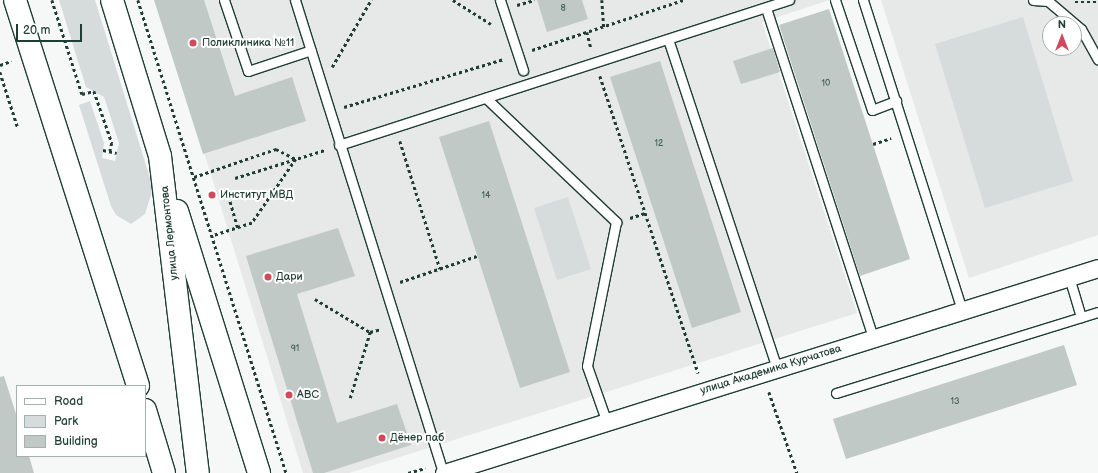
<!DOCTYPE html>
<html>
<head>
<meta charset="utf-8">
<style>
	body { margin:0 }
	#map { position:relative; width:1098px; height:473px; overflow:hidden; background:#f6f7f7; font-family:"Balsamiq Sans",sans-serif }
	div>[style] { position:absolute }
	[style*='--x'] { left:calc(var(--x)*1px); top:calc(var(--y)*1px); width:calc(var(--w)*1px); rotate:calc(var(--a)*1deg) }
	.built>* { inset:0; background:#e6e9e8 }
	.green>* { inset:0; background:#d6dcdb }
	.building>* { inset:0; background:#c0c9c6 }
	.path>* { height:2.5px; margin-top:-1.25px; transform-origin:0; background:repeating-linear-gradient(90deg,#1f3d34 0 3px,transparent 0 6px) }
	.roads { filter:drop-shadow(1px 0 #1f3d34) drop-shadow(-1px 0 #1f3d34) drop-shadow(0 1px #1f3d34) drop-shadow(0 -1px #1f3d34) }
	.service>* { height:9px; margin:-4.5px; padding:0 4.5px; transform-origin:4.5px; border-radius:4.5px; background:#fff }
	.minor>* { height:17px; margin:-8.5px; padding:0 8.5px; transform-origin:8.5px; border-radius:8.5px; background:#fff }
	.secondary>* { height:22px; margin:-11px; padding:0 11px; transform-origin:11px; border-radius:11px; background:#fff }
	.dots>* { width:11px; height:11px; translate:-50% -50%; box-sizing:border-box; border:2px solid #fff; border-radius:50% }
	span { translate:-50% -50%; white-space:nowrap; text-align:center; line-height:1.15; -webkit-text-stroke:4px #fff; paint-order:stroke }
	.number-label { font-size:9px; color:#476058 }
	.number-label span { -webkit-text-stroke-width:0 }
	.poi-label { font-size:11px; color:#1f3d34 }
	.left { translate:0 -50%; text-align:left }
	.street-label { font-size:11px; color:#1f3d34 }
	.legend { position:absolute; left:16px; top:385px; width:130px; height:72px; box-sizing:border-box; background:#fff; border:1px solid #a5b1ae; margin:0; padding:5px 7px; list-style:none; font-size:12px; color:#1f3d34 }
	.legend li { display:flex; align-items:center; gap:8px; height:20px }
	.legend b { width:20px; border:1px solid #a5b1ae }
	.north { position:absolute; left:1042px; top:16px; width:40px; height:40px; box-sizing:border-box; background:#fff; border:1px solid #a5b1ae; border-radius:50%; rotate:0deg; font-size:11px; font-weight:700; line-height:16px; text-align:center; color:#1f3d34 }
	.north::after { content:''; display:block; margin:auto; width:14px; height:18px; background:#d1495b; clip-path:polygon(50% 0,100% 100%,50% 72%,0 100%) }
	.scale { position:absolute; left:16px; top:24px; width:66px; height:18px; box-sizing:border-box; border:2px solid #1f3d34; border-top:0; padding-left:5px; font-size:12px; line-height:14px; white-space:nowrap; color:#1f3d34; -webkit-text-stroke:3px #fff; paint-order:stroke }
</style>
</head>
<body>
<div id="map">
	<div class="built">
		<div style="clip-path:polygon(157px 0,830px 0,762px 22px,857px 313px,349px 473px,303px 473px)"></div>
		<div style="clip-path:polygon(evenodd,881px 0,1098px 0,1098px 235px,969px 278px,881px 0,1050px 24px,1074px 24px,1074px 48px,1050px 48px,1050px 24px)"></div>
	</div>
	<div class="green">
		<div style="clip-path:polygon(59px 0,95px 0,153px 188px,145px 214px,131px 224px,116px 215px,111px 206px,79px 105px,90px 101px,104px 143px,102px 158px,115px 161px,119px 143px,104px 97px,86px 87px)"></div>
		<div style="clip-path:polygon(1023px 17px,1073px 181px,985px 208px,935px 44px)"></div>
		<div style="clip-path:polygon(568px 197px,591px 269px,557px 280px,534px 208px)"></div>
	</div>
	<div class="building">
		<div style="clip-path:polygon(154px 0,204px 0,235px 96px,292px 77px,306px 121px,203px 154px)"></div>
		<div style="clip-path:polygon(537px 0,582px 0,588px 19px,547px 32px)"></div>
		<div style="clip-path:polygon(829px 9px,910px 259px,860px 276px,779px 25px)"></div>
		<div style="clip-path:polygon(773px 48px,780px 72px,741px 84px,733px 61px)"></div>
		<div style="clip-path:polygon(660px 61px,741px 312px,692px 328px,610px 77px)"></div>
		<div style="clip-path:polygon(489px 121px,570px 372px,520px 388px,439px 137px)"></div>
		<div style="clip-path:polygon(338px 228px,355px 276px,297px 294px,337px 423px,397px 404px,411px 445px,324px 473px,313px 473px,246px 256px)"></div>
		<div style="clip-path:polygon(1064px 345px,1077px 385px,846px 459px,833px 419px)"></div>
		<div style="clip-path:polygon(4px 376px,17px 417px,17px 456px,29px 456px,34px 473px,0 473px,0 377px)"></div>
	</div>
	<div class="path">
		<div style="--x:52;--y:0;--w:99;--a:72.3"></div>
		<div style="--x:82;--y:94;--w:12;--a:-14"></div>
		<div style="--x:94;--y:91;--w:55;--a:70.9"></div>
		<div style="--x:112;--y:143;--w:8;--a:104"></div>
		<div style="--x:138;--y:0;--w:496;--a:72.6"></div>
		<div style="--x:453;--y:0;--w:45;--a:32.3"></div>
		<div style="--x:602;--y:0;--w:27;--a:86"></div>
		<div style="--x:1075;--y:2;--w:23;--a:0"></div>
		<div style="--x:517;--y:5;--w:18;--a:-16"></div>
		<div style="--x:587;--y:32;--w:16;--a:76"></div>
		<div style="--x:532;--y:50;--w:159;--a:-18.3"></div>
		<div style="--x:0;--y:65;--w:12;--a:-20"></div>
		<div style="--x:332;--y:67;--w:78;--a:-59.8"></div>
		<div style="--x:0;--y:72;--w:59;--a:72.2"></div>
		<div style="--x:600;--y:76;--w:313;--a:71.7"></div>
		<div style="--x:344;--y:107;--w:167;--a:-16.7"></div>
		<div style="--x:400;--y:141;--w:134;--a:72.6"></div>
		<div style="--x:873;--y:144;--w:19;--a:-18"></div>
		<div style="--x:103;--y:150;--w:14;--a:12"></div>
		<div style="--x:194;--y:177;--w:87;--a:-18.9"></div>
		<div style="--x:276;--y:149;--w:22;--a:27"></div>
		<div style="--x:296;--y:159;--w:78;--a:124.5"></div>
		<div style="--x:252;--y:223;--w:42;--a:162"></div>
		<div style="--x:235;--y:178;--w:94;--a:-17.3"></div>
		<div style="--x:227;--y:190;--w:40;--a:74"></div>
		<div style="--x:630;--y:218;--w:16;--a:-18"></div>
		<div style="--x:400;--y:282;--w:81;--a:-18.7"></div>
		<div style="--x:315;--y:299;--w:64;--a:31"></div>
		<div style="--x:370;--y:332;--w:11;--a:-15"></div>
		<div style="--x:769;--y:392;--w:86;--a:70.9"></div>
		<div style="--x:350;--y:398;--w:69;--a:-73.1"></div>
		<div style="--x:408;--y:473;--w:18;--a:-16"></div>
	</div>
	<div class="roads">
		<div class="service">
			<div style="--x:224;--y:0;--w:75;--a:71.3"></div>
			<div style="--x:248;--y:71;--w:66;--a:-18.4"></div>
			<div style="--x:295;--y:0;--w:496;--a:72.6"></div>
			<div style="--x:500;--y:0;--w:74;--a:71.8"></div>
			<div style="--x:835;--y:0;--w:116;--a:71.4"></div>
			<div style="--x:872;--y:110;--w:26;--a:-21"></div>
			<div style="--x:863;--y:0;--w:325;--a:72.3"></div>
			<div style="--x:1033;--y:0;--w:15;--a:4"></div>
			<div style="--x:1048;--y:1;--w:43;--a:40.3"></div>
			<div style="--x:1081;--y:29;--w:35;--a:61"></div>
			<div style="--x:766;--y:8;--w:346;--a:72"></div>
			<div style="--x:668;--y:39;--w:347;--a:71.7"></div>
			<div style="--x:486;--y:98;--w:180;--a:43.6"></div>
			<div style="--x:616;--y:222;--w:147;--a:101.4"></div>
			<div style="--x:587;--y:366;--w:57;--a:70.6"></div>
			<div style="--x:339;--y:145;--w:473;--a:-17.9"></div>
			<div style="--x:1069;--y:277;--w:42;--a:73.3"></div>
			<div style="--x:836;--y:393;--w:274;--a:-17.2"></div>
		</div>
		<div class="minor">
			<div style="--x:444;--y:473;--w:685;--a:-17.4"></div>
		</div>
		<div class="secondary">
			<div style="--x:15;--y:0;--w:405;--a:72.3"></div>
			<div style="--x:112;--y:0;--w:163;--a:72.9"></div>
			<div style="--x:160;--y:156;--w:319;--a:83.2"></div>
			<div style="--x:177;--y:211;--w:275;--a:72.6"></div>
			<div style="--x:145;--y:410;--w:66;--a:73.2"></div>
		</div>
	</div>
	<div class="dots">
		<div style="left:193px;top:43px;background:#d1495b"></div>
		<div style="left:212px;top:195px;background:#d1495b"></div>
		<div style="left:268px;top:277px;background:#d1495b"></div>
		<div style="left:289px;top:395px;background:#d1495b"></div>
		<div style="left:382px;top:438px;background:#d1495b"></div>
	</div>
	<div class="number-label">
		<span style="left:563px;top:9px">8</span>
		<span style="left:826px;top:84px">10</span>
		<span style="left:659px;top:144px">12</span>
		<span style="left:486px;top:196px">14</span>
		<span style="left:295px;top:349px">91</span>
		<span style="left:955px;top:402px">13</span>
	</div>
	<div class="poi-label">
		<span class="left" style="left:202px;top:43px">Поликлиника №11</span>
		<span class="left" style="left:220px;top:195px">Институт МВД</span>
		<span class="left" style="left:276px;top:277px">Дари</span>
		<span class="left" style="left:297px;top:395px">ABC</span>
		<span class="left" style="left:390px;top:438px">Дёнер паб</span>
	</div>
	<div class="street-label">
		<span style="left:170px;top:233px;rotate:-96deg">улица Лермонтова</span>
		<span style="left:771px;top:370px;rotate:-17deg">улица Академика Курчатова</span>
	</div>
	<ul class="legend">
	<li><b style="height:5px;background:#fff"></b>Road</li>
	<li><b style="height:11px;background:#d6dcdb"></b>Park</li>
	<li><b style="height:11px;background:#c0c9c6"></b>Building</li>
	</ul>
	<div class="north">N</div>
	<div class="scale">20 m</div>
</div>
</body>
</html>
